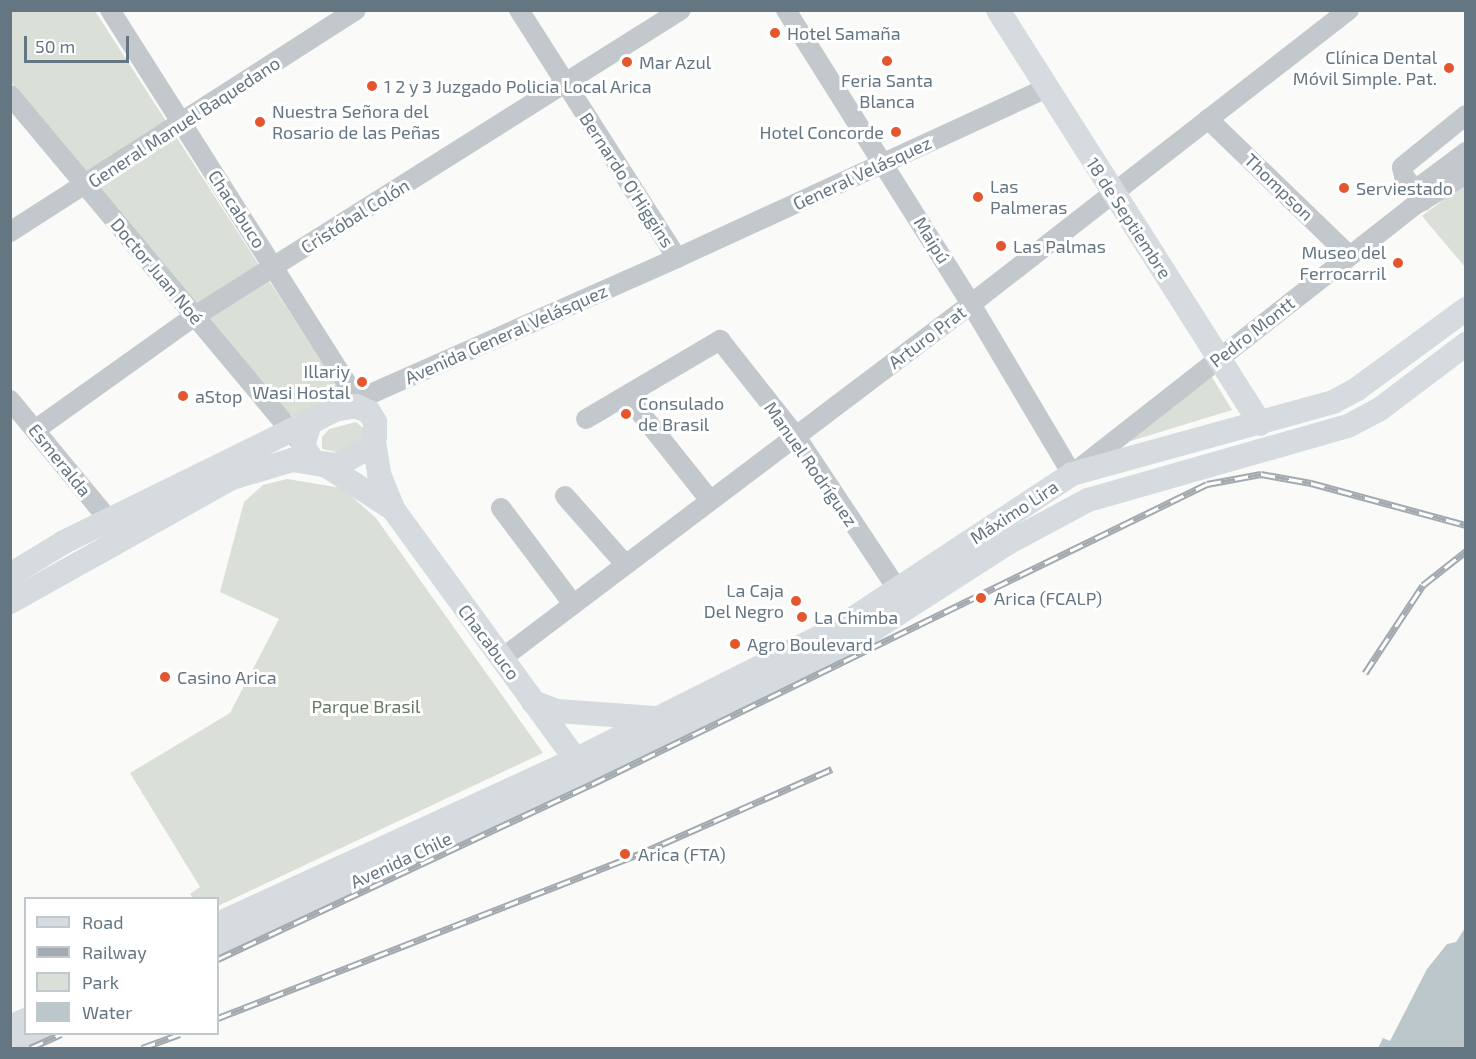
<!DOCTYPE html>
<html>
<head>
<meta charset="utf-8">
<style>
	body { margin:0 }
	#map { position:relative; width:1476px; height:1059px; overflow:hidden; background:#fafaf8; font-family:"Exo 2",sans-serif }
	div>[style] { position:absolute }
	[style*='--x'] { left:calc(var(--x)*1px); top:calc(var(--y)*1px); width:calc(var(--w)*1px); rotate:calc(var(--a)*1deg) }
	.green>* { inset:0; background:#dadfd7 }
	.water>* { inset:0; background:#bbc7cb }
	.minor>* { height:20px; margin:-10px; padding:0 10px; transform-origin:10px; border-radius:10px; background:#c3c8cc }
	.major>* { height:24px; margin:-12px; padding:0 12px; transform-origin:12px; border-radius:12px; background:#d6dbdf }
	.rail>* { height:7px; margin-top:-3.5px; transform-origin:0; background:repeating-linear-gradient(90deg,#fff 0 14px,#a2aab0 0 28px); box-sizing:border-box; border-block:2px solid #a2aab0 }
	.dots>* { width:16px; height:16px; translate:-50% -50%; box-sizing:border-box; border:3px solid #fff; border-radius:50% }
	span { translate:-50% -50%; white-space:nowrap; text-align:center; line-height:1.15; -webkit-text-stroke:6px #fff; paint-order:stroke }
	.poi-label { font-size:18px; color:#657683 }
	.left { translate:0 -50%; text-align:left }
	.right { translate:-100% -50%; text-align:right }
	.street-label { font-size:18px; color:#657683 }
	.park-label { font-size:18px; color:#687a64 }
	.frame { position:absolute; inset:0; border:12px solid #657683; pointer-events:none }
	.legend { position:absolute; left:24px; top:897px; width:195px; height:138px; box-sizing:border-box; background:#fff; border:2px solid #c1c8cd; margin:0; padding:8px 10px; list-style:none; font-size:18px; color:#657683 }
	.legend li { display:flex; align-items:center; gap:12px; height:30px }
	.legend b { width:30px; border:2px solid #c1c8cd }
	.scale { position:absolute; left:24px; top:36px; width:105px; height:27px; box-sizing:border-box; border:3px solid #657683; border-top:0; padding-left:8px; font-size:18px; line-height:21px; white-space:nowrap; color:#657683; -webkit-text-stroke:4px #fff; paint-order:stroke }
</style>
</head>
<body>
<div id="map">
	<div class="green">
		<div style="clip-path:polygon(10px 11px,95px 11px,339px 389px,337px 398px,295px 417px,289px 414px,11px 82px)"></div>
		<div style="clip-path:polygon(1465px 183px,1465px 267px,1422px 216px)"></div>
		<div style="clip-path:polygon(1212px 377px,1232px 410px,1121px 444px)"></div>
		<div style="clip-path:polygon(356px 422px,363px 428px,364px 436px,341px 453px,322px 449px,322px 437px,329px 429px)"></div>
		<div style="clip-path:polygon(287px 479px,342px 488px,376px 518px,543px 753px,218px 906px,218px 898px,193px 898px,190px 894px,200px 887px,130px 773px,230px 713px,279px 619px,220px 592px,244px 502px,263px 485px)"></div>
	</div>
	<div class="water">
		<div style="clip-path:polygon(1465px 928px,1465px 1048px,1378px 1048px,1383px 1038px,1390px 1041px,1427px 969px,1447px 944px,1456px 942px)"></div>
	</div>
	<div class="minor">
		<div style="--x:110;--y:10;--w:472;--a:57.6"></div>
		<div style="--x:519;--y:10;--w:294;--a:57.5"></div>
		<div style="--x:786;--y:10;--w:347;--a:57.8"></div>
		<div style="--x:971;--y:304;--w:198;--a:59.3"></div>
		<div style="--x:1072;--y:474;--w:432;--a:-38.1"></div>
		<div style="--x:1412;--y:207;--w:63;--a:-31.4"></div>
		<div style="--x:10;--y:95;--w:451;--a:50.1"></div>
		<div style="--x:1208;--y:119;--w:197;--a:44"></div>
		<div style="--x:1415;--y:190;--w:64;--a:-36.7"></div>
		<div style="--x:1423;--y:201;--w:31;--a:-127"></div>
		<div style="--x:1404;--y:176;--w:9;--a:-103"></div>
		<div style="--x:1402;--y:167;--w:82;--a:-39.1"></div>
		<div style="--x:10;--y:232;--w:411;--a:-32.7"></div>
		<div style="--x:627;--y:396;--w:132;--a:51.5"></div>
		<div style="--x:10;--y:400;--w:156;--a:50.5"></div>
		<div style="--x:341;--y:407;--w:368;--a:-23.9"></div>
		<div style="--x:677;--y:258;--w:406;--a:-24.7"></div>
		<div style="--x:586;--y:419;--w:156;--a:-30.5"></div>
		<div style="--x:720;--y:340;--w:121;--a:51.7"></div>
		<div style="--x:795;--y:435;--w:186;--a:56.4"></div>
		<div style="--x:35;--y:430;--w:196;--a:-35.5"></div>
		<div style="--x:195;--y:316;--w:574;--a:-32.2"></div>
		<div style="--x:565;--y:496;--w:91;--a:48.6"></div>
		<div style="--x:501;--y:508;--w:120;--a:53.1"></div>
		<div style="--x:501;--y:659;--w:589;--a:-37.06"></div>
		<div style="--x:971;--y:304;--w:479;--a:-37.9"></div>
	</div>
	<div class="major">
		<div style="--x:998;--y:10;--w:490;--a:57.6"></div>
		<div style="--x:356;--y:406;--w:14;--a:25"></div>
		<div style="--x:369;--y:412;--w:12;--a:59"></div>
		<div style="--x:375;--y:422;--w:14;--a:90"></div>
		<div style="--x:375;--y:436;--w:12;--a:114"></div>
		<div style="--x:370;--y:447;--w:38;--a:151"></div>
		<div style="--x:337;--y:465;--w:23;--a:-173"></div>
		<div style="--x:314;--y:462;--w:19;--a:-125"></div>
		<div style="--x:303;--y:446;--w:24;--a:-73"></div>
		<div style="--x:310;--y:423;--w:27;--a:-28"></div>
		<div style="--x:334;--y:410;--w:22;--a:-10"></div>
		<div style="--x:374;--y:441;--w:33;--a:81"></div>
		<div style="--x:379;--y:474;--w:38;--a:68"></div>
		<div style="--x:393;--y:509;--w:326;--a:53.9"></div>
		<div style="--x:325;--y:465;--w:81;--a:32.9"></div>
		<div style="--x:10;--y:575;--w:63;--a:-31.4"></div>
		<div style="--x:64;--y:542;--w:285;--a:-26.2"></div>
		<div style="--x:10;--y:602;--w:254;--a:-29.2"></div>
		<div style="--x:232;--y:478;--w:63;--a:-16.7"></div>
		<div style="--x:292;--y:460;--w:31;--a:9"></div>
		<div style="--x:533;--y:702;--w:26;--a:21"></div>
		<div style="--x:557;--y:711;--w:98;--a:4.1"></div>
		<div style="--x:218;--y:924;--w:395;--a:-24.7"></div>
		<div style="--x:577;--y:759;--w:294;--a:-26.7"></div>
		<div style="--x:840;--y:627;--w:278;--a:-33.4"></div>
		<div style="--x:1072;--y:474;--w:271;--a:-15.4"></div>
		<div style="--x:1333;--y:402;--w:27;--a:-28"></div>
		<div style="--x:1357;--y:389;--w:135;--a:-36.3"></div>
		<div style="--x:218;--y:948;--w:702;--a:-25.65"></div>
		<div style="--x:851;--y:644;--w:187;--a:-32.8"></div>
		<div style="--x:1008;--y:543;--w:91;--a:-28.3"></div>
		<div style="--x:1088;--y:500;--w:270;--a:-15.9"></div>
		<div style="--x:1348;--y:426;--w:36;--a:-28"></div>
		<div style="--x:1380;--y:409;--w:108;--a:-37.1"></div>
		<div style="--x:10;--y:1027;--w:17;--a:-24"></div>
		<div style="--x:10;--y:1048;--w:32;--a:-26"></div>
	</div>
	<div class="rail">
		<div style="--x:1365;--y:673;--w:105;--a:-56.6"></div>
		<div style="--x:1423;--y:585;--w:55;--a:-38.3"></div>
		<div style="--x:218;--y:959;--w:413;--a:-25.1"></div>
		<div style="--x:592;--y:784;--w:684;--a:-26"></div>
		<div style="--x:1207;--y:484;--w:55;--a:-10.5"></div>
		<div style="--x:1261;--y:474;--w:51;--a:10.2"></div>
		<div style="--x:1311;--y:483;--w:161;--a:15.2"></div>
		<div style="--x:218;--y:1018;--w:450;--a:-21.3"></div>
		<div style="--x:637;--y:855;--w:213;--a:-23.8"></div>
		<div style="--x:30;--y:1048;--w:34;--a:-24"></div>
		<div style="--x:142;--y:1048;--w:40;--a:-20.2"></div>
	</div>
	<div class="dots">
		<div style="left:775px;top:33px;background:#e4572e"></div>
		<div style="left:887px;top:61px;background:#e4572e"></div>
		<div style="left:627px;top:62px;background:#e4572e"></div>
		<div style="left:1449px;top:68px;background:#e4572e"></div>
		<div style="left:372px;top:86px;background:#e4572e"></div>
		<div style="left:260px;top:122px;background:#e4572e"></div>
		<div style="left:896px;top:132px;background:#e4572e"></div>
		<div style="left:1344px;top:188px;background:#e4572e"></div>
		<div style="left:978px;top:197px;background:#e4572e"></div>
		<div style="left:1001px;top:246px;background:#e4572e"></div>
		<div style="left:1398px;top:263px;background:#e4572e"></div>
		<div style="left:362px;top:382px;background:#e4572e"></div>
		<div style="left:183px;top:396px;background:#e4572e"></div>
		<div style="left:626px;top:414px;background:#e4572e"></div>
		<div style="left:981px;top:598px;background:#e4572e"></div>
		<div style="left:796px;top:601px;background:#e4572e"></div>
		<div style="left:802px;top:617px;background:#e4572e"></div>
		<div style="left:735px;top:644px;background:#e4572e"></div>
		<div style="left:165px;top:677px;background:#e4572e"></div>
		<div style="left:625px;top:854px;background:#e4572e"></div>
	</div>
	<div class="poi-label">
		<span class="left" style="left:787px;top:33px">Hotel Samaña</span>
		<span class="right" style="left:1437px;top:68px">Clínica Dental<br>Móvil Simple. Pat.</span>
		<span class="left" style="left:639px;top:62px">Mar Azul</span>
		<span style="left:887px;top:91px">Feria Santa<br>Blanca</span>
		<span class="left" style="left:384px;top:86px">1 2 y 3 Juzgado Policia Local Arica</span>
		<span class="left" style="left:272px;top:122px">Nuestra Señora del<br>Rosario de las Peñas</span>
		<span class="right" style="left:884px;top:132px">Hotel Concorde</span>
		<span class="left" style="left:990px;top:197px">Las<br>Palmeras</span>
		<span class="left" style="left:1356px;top:188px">Serviestado</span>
		<span class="left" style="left:1013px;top:246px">Las Palmas</span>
		<span class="right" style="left:1386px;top:263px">Museo del<br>Ferrocarril</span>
		<span class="right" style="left:350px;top:382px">Illariy<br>Wasi Hostal</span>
		<span class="left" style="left:195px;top:396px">aStop</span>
		<span class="left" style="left:638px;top:414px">Consulado<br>de Brasil</span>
		<span class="right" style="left:784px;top:601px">La Caja<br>Del Negro</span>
		<span class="left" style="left:994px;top:598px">Arica (FCALP)</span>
		<span class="left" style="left:814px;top:617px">La Chimba</span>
		<span class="left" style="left:747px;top:644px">Agro Boulevard</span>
		<span class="left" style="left:177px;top:677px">Casino Arica</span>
		<span class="left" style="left:638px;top:854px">Arica (FTA)</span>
	</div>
	<div class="street-label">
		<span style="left:184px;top:122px;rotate:-33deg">General Manuel Baquedano</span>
		<span style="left:862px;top:173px;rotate:-25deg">General Velásquez</span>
		<span style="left:627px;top:180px;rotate:57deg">Bernardo O'Higgins</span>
		<span style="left:1279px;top:187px;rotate:44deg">Thompson</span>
		<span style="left:237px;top:209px;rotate:57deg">Chacabuco</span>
		<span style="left:355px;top:216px;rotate:-32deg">Cristóbal Colón</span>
		<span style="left:1129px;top:218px;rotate:57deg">18 de Septiembre</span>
		<span style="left:932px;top:240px;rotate:58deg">Maipú</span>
		<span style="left:157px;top:271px;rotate:50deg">Doctor Juan Noé</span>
		<span style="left:1252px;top:332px;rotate:-38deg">Pedro Montt</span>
		<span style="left:506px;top:334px;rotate:-24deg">Avenida General Velásquez</span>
		<span style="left:927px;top:337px;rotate:-37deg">Arturo Prat</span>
		<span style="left:60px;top:460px;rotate:51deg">Esmeralda</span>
		<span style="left:811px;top:464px;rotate:55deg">Manuel Rodríguez</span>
		<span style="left:1014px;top:512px;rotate:-33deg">Máximo Lira</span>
		<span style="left:489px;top:642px;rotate:53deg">Chacabuco</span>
		<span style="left:401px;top:860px;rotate:-25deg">Avenida Chile</span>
	</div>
	<div class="park-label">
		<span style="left:366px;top:706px">Parque Brasil</span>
	</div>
	<div class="frame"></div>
	<ul class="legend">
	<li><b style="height:8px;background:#d6dbdf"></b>Road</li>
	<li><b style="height:8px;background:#a2aab0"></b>Railway</li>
	<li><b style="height:16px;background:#dadfd7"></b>Park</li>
	<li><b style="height:16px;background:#bbc7cb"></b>Water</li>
	</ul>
	<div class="scale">50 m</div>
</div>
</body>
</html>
